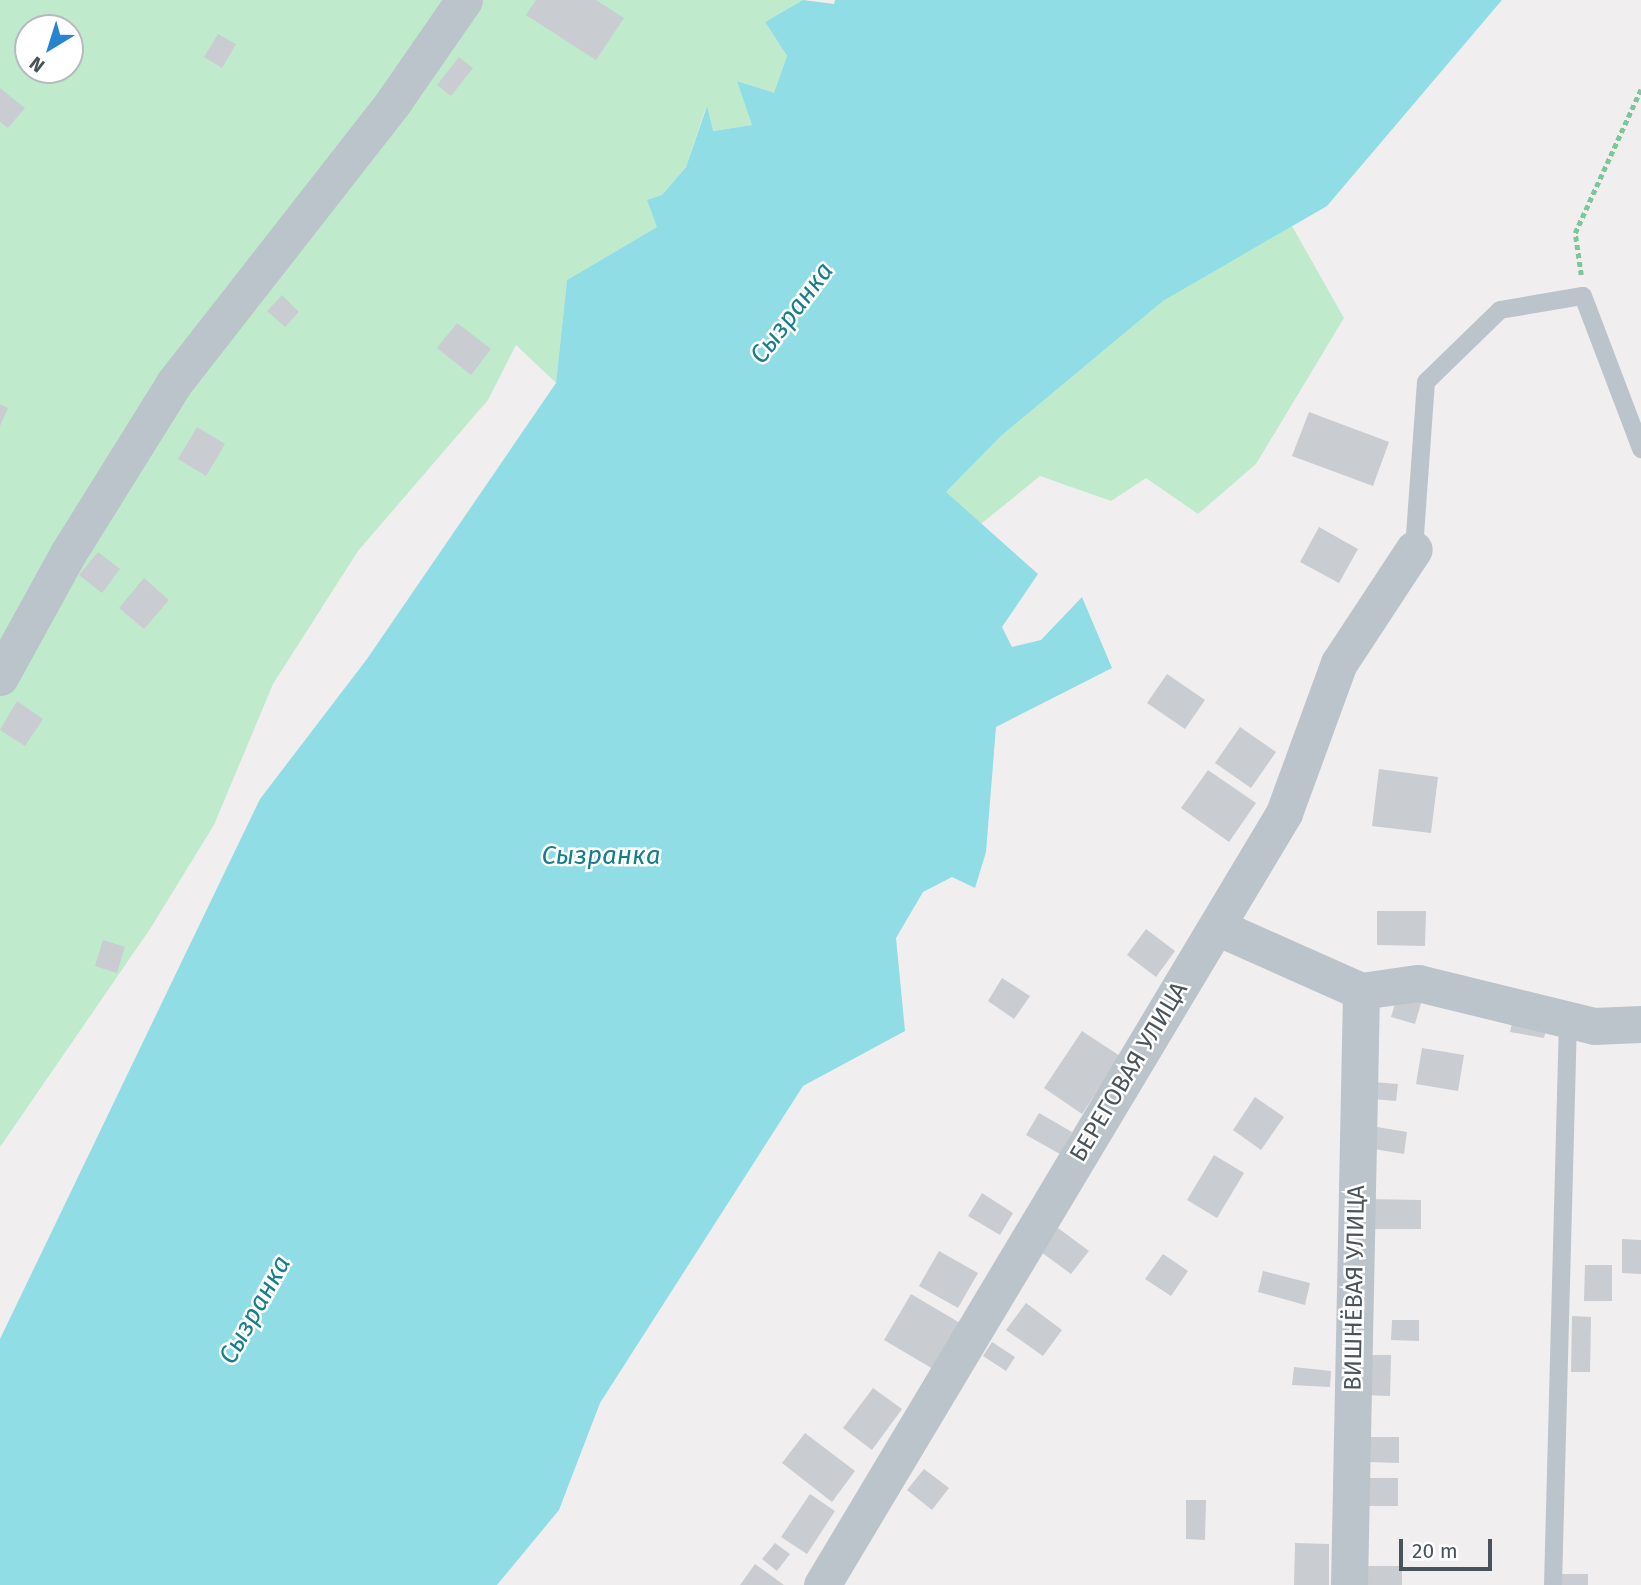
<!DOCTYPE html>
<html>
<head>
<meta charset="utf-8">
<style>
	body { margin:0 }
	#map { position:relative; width:1641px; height:1585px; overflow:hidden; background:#f1eeef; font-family:"Fira Sans",sans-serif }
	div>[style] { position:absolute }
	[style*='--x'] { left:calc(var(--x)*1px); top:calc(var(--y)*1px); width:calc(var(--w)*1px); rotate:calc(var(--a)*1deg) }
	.green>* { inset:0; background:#bfebcc }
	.water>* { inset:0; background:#90dde5 }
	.building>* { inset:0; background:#c9ccd1 }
	.path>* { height:4.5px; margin-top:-2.25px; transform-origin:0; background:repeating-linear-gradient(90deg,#7ac799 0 5px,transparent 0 8.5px) }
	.service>* { height:18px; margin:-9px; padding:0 9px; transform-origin:9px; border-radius:9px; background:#bbc4ca }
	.minor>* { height:37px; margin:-18.5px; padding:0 18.5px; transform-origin:18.5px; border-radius:18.5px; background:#bbc4ca }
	span { translate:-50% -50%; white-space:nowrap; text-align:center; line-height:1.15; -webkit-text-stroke:5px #fff; paint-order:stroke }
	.street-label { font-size:24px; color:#48535a }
	.water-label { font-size:26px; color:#157e8a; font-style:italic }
	.north { position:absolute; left:14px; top:14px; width:70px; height:70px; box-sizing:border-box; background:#fff; border:2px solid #b6babd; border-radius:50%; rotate:218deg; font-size:19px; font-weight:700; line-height:28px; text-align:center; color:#48535a }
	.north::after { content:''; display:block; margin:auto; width:24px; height:32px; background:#2684d3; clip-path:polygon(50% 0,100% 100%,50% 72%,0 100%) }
	.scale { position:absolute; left:1399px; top:1539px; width:93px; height:32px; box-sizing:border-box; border:4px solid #48535a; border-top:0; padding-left:9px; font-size:21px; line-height:24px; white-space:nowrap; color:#48535a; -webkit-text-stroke:5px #fff; paint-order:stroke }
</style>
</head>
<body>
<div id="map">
	<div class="green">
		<div style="clip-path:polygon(evenodd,0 0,803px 0,765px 22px,787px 56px,774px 94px,738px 81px,752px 125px,712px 131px,706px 107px,686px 167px,662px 195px,657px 227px,567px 280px,556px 383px,516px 345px,488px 400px,358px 551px,273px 684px,214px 825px,150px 929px,0 1147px,0 0,28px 28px,70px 28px,70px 70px,28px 70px,28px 28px)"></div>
		<div style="clip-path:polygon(1292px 226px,1344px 318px,1256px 464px,1198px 514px,1146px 478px,1111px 501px,1040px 476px,981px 524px,945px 493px,1001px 436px,1163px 301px)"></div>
	</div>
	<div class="water">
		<div style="clip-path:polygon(803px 0,834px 4px,835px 0,1502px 0,1327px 206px,1163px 301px,1001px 436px,946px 492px,1038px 574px,1002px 627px,1012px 647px,1041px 640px,1082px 597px,1112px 668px,996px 727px,986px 852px,975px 888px,952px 877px,923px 892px,896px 938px,905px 1031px,803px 1086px,600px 1403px,559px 1510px,497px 1585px,0 1585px,0 1339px,260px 799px,367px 659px,556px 383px,567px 280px,657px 227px,647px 200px,662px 195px,686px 167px,707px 106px,713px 131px,752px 125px,737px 81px,774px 93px,787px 56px,765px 22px)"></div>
	</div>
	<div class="building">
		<div style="clip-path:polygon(536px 0,596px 0,624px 18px,596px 60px,526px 15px)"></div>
		<div style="clip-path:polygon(218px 34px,236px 44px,222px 68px,204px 57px)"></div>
		<div style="clip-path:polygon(459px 57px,473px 68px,451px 96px,437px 85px)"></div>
		<div style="clip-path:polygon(0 88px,25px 108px,8px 128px,0 122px)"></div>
		<div style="clip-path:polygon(282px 295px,299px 312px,285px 327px,267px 311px)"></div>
		<div style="clip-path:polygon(457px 323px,491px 349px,471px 375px,437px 348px)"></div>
		<div style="clip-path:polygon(0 404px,8px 408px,0 426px)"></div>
		<div style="clip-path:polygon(1309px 412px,1389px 442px,1373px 486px,1292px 456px)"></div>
		<div style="clip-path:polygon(197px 427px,225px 444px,206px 476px,178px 459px)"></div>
		<div style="clip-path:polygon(1319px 527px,1358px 549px,1339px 583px,1300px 562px)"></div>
		<div style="clip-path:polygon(98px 552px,120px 569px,102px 593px,79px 575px)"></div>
		<div style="clip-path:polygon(144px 578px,169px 600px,144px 629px,119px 608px)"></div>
		<div style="clip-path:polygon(1167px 674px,1205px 700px,1185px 729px,1147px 703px)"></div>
		<div style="clip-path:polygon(17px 701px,43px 719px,25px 746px,0 730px)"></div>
		<div style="clip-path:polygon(1240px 727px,1276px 752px,1251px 788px,1215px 763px)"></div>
		<div style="clip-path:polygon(1379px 769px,1438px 777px,1431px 833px,1372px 826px)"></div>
		<div style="clip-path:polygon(1208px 770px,1256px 803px,1229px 842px,1181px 808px)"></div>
		<div style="clip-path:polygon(1377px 911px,1426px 911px,1425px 946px,1377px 945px)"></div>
		<div style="clip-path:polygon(1146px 929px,1175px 951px,1156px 977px,1127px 955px)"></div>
		<div style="clip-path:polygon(103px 940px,125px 947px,117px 973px,95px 966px)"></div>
		<div style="clip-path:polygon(1002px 978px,1030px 996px,1014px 1019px,988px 1001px)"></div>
		<div style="clip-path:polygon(1398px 993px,1422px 1000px,1415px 1024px,1391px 1017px)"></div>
		<div style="clip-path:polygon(1514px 1014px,1548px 1021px,1544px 1038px,1510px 1032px)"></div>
		<div style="clip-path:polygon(1082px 1031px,1120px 1056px,1082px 1114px,1044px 1088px)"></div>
		<div style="clip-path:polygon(1422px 1048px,1464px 1055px,1458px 1091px,1416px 1084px)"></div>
		<div style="clip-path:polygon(1373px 1082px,1398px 1084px,1396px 1101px,1372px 1099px)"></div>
		<div style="clip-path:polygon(1255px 1097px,1284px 1117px,1261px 1150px,1233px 1130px)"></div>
		<div style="clip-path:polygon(1039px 1113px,1072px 1132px,1060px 1154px,1026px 1135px)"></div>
		<div style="clip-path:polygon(1371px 1126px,1407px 1132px,1404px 1154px,1368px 1148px)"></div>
		<div style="clip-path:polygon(1214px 1155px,1244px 1173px,1217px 1218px,1187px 1200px)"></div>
		<div style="clip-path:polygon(982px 1193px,1013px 1213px,1000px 1235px,968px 1216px)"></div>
		<div style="clip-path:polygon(1366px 1199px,1421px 1200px,1421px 1229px,1366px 1229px)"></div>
		<div style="clip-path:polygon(1058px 1228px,1089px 1251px,1071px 1274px,1041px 1252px)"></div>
		<div style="clip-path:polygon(1622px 1239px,1641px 1240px,1641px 1274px,1622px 1273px)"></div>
		<div style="clip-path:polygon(939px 1251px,978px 1273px,958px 1308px,919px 1286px)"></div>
		<div style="clip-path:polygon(1163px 1254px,1188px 1271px,1171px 1296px,1145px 1279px)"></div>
		<div style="clip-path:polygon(1585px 1265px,1612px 1265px,1612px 1301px,1584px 1301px)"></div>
		<div style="clip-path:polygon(1263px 1271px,1310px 1283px,1305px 1305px,1258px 1292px)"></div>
		<div style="clip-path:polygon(911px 1294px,960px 1323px,933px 1369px,884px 1340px)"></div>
		<div style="clip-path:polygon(1026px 1303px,1062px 1330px,1043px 1356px,1006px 1330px)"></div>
		<div style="clip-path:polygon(1572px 1316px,1591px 1317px,1590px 1372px,1571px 1372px)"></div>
		<div style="clip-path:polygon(1392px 1320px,1419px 1320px,1419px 1341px,1391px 1340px)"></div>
		<div style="clip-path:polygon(992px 1342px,1015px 1357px,1006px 1371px,983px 1356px)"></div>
		<div style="clip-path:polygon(1365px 1355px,1391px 1355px,1390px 1396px,1364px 1395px)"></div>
		<div style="clip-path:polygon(1294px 1367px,1331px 1371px,1330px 1387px,1292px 1385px)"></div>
		<div style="clip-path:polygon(873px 1388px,902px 1409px,872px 1450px,843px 1428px)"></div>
		<div style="clip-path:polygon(805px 1433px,855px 1471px,832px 1502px,782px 1463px)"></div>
		<div style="clip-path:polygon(1370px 1437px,1399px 1437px,1399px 1463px,1369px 1462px)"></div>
		<div style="clip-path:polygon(924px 1469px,949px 1488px,932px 1510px,907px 1490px)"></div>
		<div style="clip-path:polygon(1368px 1478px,1398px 1478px,1398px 1506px,1367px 1506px)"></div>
		<div style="clip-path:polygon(810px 1494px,835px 1511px,807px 1554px,781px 1537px)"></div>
		<div style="clip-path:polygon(1186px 1500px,1206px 1500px,1205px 1540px,1186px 1539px)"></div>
		<div style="clip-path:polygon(775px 1543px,790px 1554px,777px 1571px,762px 1559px)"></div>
		<div style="clip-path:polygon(1295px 1543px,1329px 1544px,1329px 1585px,1294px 1585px)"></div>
		<div style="clip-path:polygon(755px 1564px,784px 1585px,740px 1585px)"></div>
		<div style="clip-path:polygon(1362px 1566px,1402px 1566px,1402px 1585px,1362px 1585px)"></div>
		<div style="clip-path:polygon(1560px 1574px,1588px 1574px,1588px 1585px,1560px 1585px)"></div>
	</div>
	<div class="path">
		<div style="--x:1581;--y:275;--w:42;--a:-98.1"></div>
		<div style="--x:1575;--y:233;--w:158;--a:-65.4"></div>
	</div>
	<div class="service">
		<div style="--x:1414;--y:549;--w:167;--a:-85.9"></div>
		<div style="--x:1426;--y:382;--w:103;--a:-44.2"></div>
		<div style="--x:1500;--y:310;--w:84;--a:-9.6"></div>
		<div style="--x:1583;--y:296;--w:164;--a:69.2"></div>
		<div style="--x:1553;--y:1585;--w:567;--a:-88.48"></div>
	</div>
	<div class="minor">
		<div style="--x:0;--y:677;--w:139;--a:-61.2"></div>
		<div style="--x:67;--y:555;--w:203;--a:-58.1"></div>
		<div style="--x:174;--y:383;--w:358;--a:-52"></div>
		<div style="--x:394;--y:101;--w:123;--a:-55.3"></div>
		<div style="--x:1217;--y:927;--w:158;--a:24"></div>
		<div style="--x:1361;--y:991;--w:58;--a:-8"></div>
		<div style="--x:1418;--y:983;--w:181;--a:13.7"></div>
		<div style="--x:1594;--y:1026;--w:47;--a:-2.4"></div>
		<div style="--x:822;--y:1585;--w:900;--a:-59.1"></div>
		<div style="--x:1284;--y:813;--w:160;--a:-69.9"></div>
		<div style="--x:1339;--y:663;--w:136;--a:-56.7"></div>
		<div style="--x:1349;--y:1585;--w:594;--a:-88.84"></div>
	</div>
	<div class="street-label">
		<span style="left:1129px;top:1072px;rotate:-59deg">БЕРЕГОВАЯ УЛИЦА</span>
		<span style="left:1355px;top:1288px;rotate:-89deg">ВИШНЁВАЯ УЛИЦА</span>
	</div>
	<div class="water-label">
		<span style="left:792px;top:313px;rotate:-53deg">Сызранка</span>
		<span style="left:601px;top:856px">Сызранка</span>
		<span style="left:255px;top:1310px;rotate:-61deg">Сызранка</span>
	</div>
	<div class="north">N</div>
	<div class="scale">20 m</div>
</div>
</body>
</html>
